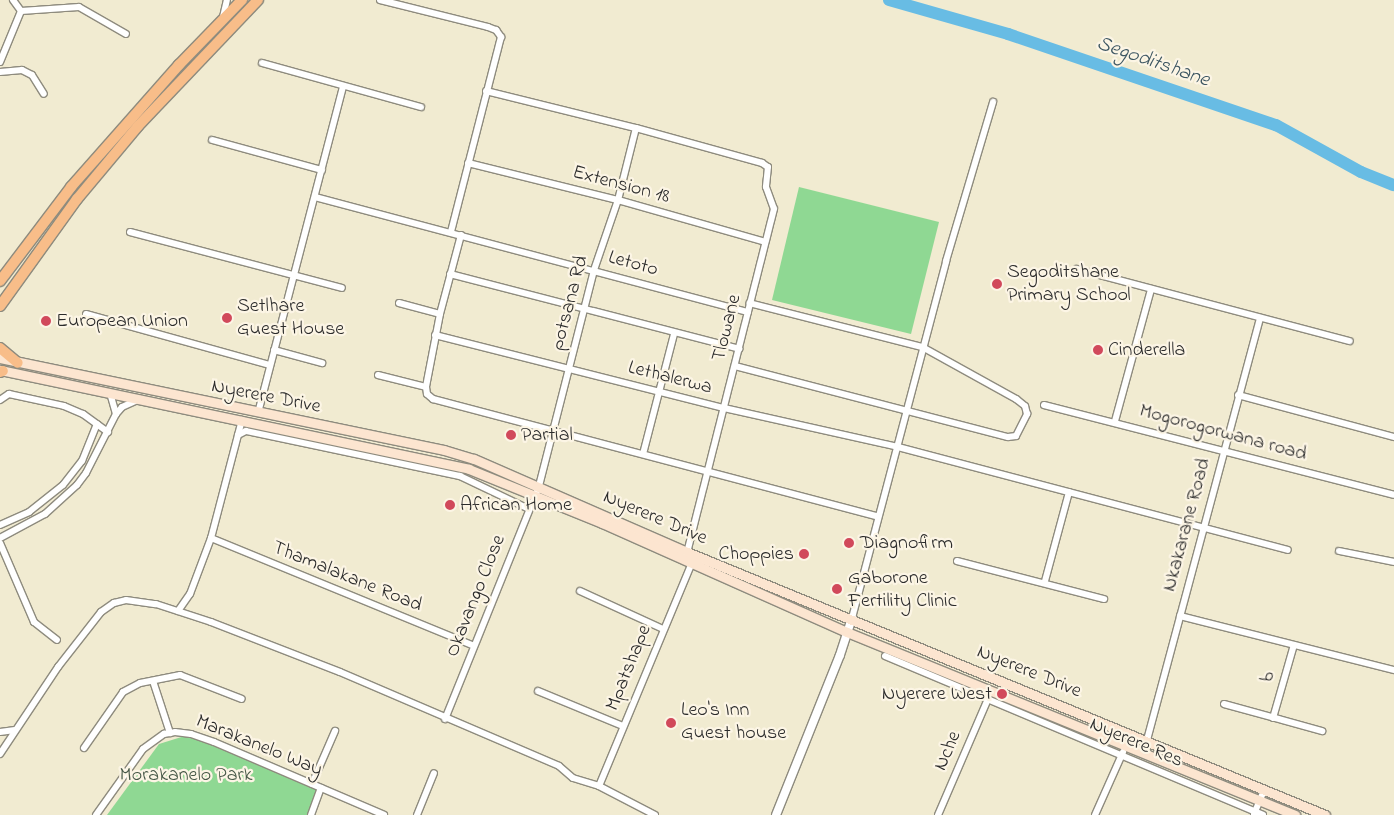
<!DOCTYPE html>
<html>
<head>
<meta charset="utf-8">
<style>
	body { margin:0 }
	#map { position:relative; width:1394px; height:815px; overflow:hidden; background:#f1ebd1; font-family:"Indie Flower",sans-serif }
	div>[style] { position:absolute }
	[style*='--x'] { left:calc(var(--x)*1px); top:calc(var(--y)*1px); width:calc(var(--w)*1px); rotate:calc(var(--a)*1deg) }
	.green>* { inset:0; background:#8fd893 }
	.river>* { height:12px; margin:-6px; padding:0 6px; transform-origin:6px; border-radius:6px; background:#68bce4 }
	.roads { filter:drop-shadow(1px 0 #8e8b7e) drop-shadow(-1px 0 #8e8b7e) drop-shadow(0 1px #8e8b7e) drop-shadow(0 -1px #8e8b7e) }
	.minor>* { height:6px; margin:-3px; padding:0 3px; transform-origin:3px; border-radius:3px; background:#fff }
	.tertiary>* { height:8px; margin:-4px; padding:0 4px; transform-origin:4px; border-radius:4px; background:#fff }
	.secondary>* { height:9px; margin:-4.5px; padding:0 4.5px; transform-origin:4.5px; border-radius:4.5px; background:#fce5d0 }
	.primary>* { height:10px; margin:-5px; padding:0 5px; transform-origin:5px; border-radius:5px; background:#f8bd89 }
	.dots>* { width:14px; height:14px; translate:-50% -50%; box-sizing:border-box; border:2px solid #fcf5e5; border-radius:50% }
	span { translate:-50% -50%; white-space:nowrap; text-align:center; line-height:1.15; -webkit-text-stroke:4.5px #fcf5e5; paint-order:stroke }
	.street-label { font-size:20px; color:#2b2b2b }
	.poi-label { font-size:20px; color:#2b2b2b }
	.left { translate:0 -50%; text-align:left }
	.right { translate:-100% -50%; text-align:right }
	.park-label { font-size:20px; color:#445645 }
	.water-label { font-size:21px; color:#3d5662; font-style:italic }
</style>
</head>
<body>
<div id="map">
	<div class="green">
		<div style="clip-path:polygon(799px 187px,939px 222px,911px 334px,772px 300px)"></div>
		<div style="clip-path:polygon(191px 734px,321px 788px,310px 815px,107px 815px,159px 744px)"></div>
	</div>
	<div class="river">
		<div style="--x:889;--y:0;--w:124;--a:15.9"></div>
		<div style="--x:1008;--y:34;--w:283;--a:18.8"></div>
		<div style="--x:1276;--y:125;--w:97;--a:28.9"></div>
		<div style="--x:1361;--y:172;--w:35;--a:22"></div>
	</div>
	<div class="roads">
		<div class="minor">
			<div style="--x:13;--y:0;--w:14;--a:54"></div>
			<div style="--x:380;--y:0;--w:111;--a:14"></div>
			<div style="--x:488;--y:27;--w:9;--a:21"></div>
			<div style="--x:496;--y:30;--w:9;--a:54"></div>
			<div style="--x:501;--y:37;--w:201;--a:104.4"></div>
			<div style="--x:21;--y:11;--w:58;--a:-3.9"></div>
			<div style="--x:79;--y:7;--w:54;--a:29.9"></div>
			<div style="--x:223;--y:17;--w:17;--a:-77"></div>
			<div style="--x:0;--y:62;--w:55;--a:-67.6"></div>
			<div style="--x:262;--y:63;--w:165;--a:15.5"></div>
			<div style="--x:0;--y:72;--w:22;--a:-5"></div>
			<div style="--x:22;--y:70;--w:11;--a:27"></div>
			<div style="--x:32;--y:75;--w:22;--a:58"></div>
			<div style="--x:486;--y:91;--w:154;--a:13.9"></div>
			<div style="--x:636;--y:128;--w:131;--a:15.5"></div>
			<div style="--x:762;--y:163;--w:7;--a:34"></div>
			<div style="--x:768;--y:167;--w:20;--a:96"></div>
			<div style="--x:766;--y:187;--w:23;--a:70"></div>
			<div style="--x:774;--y:209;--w:354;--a:104.2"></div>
			<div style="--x:212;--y:140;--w:114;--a:15.3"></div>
			<div style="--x:468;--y:163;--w:154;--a:13.9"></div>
			<div style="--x:618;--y:200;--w:153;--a:15.9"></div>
			<div style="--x:315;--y:197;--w:448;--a:14.9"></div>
			<div style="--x:130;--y:232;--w:219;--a:14.8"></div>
			<div style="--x:461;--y:235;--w:82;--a:104.9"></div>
			<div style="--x:440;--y:314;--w:74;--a:100.9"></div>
			<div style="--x:426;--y:387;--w:7;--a:82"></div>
			<div style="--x:427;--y:394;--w:8;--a:40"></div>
			<div style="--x:433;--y:399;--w:459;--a:14.8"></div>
			<div style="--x:1077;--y:269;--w:282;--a:14.8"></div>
			<div style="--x:450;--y:274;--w:299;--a:14.5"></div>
			<div style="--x:399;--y:303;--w:42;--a:15"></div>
			<div style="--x:86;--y:314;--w:191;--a:15.5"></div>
			<div style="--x:435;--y:335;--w:298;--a:14.2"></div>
			<div style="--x:724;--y:408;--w:178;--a:12.6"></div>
			<div style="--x:898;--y:447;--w:403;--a:14.8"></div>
			<div style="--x:274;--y:350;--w:50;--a:15.2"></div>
			<div style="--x:735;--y:366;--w:282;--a:14.6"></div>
			<div style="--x:1008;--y:437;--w:8;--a:-7"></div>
			<div style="--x:1016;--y:436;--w:25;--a:-63"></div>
			<div style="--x:1027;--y:414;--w:8;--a:-104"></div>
			<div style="--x:1025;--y:406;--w:11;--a:-142"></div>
			<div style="--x:1016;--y:399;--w:107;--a:-151"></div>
			<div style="--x:922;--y:347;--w:178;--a:-165.7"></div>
			<div style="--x:378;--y:375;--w:49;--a:14"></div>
			<div style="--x:110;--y:393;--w:22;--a:74"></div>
			<div style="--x:1238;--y:395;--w:162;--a:15.1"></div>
			<div style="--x:0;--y:400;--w:11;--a:-34"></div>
			<div style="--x:9;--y:394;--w:56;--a:12.3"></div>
			<div style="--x:64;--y:406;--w:21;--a:23"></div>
			<div style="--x:83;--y:414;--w:31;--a:36"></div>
			<div style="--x:1044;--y:405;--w:361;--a:14.4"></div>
			<div style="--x:258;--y:413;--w:338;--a:-75.4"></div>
			<div style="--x:1115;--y:421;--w:137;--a:-74.7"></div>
			<div style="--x:238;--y:435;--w:9;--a:-27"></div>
			<div style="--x:246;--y:431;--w:219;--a:11.9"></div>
			<div style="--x:460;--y:476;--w:76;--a:25.6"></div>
			<div style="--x:643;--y:454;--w:124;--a:-75.5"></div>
			<div style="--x:0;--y:525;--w:32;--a:-24"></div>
			<div style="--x:29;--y:512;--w:43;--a:-38.5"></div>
			<div style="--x:63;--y:485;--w:31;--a:-52"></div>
			<div style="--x:82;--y:461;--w:40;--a:-68"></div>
			<div style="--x:0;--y:538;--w:51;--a:-28.1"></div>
			<div style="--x:45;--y:514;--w:43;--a:-42.2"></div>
			<div style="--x:77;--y:485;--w:15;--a:-53"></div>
			<div style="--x:86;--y:473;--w:66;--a:-63"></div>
			<div style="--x:116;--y:414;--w:9;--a:-49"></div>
			<div style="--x:122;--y:407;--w:20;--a:-24"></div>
			<div style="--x:211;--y:538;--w:282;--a:22.3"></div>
			<div style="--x:0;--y:543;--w:86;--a:66.7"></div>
			<div style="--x:34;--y:622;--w:29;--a:38"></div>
			<div style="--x:1339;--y:551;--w:56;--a:11.3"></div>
			<div style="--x:957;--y:561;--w:152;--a:14.5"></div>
			<div style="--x:1045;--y:581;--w:92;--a:-74.9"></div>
			<div style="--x:580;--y:591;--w:91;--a:24.6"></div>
			<div style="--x:178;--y:611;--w:21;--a:-55"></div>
			<div style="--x:190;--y:594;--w:60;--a:-69.4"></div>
			<div style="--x:211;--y:538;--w:122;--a:-75.3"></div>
			<div style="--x:1180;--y:616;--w:221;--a:14.2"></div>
			<div style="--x:852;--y:618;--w:369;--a:-75.2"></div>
			<div style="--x:946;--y:261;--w:166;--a:-73.5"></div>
			<div style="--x:885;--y:656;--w:410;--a:22.8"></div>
			<div style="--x:153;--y:681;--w:55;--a:71.9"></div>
			<div style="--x:538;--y:691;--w:92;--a:22.4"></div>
			<div style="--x:1224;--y:704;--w:102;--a:15.4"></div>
			<div style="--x:1273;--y:718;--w:76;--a:-74"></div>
			<div style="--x:445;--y:719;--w:251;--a:-68"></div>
			<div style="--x:539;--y:486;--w:223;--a:-75.7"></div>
			<div style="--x:594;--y:270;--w:74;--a:-71.1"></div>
			<div style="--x:618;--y:200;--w:74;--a:-76"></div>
			<div style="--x:0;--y:732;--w:15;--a:-8"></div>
			<div style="--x:1147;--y:740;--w:437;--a:-75"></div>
			<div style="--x:84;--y:748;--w:68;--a:-55.1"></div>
			<div style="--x:123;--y:692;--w:19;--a:-28"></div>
			<div style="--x:140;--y:683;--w:41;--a:-11.3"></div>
			<div style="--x:180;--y:675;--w:66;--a:21.2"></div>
			<div style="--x:0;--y:754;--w:105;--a:-56.3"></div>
			<div style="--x:58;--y:667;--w:70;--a:-52"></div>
			<div style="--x:101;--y:612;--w:16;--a:-35"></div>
			<div style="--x:114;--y:603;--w:12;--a:-14"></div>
			<div style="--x:126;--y:600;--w:30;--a:8"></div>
			<div style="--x:156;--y:604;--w:58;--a:18.1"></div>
			<div style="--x:211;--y:622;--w:138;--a:21.2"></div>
			<div style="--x:340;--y:672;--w:238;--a:23.2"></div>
			<div style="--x:559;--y:766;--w:18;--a:41"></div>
			<div style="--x:573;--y:778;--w:27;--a:17"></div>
			<div style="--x:599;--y:786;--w:63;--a:27.4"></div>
			<div style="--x:312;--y:784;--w:58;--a:-66.5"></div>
			<div style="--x:599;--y:786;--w:242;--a:-67.4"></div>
			<div style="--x:1254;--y:814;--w:25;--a:-67"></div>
			<div style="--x:96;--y:815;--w:81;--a:-54.5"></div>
			<div style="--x:143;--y:749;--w:26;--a:-36"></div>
			<div style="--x:164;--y:734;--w:11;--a:-10"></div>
			<div style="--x:175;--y:732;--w:16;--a:7"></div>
			<div style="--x:191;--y:734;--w:24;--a:19"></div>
			<div style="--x:214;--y:742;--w:185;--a:23.2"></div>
			<div style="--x:311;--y:815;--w:29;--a:-70"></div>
			<div style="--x:417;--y:815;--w:45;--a:-68"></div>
			<div style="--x:938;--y:815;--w:126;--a:-66.7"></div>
			<div style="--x:1095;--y:815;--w:69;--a:-66"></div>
		</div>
		<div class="tertiary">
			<div style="--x:776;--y:815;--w:172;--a:-68.2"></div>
			<div style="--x:840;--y:655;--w:39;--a:-72"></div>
		</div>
		<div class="secondary">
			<div style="--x:0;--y:358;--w:453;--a:11.7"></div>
			<div style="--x:444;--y:450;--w:31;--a:17"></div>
			<div style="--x:474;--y:459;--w:232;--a:23.6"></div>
			<div style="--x:687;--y:552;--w:690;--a:22.4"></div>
			<div style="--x:0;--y:370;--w:479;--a:11.9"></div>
			<div style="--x:469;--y:469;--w:144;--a:22.1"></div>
			<div style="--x:602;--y:523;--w:268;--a:24"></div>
			<div style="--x:847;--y:632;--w:484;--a:22.2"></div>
		</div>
		<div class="primary">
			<div style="--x:0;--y:281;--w:118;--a:-52.9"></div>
			<div style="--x:71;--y:187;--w:163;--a:-48.5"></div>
			<div style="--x:179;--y:65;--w:91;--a:-45.9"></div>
			<div style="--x:0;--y:306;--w:132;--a:-54.3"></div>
			<div style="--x:77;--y:199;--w:95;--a:-50.1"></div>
			<div style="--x:138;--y:126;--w:174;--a:-46.4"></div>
			<div style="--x:0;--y:348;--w:23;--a:40"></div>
			<div style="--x:0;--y:372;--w:3;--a:-18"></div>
		</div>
	</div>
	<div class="dots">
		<div style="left:997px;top:284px;background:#d1495b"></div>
		<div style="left:227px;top:318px;background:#d1495b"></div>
		<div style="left:46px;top:321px;background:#d1495b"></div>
		<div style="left:1098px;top:350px;background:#d1495b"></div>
		<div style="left:511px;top:435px;background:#d1495b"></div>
		<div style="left:450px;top:505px;background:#d1495b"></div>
		<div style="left:849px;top:543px;background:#d1495b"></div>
		<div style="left:804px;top:554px;background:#d1495b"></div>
		<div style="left:837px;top:589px;background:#d1495b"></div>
		<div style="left:1002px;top:694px;background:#d1495b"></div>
		<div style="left:671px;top:723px;background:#d1495b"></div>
	</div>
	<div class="street-label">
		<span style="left:621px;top:185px;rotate:15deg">Extension 18</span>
		<span style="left:633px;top:264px;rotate:15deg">Letoto</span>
		<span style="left:570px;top:303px;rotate:-75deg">potsana Rd</span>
		<span style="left:727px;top:328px;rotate:-76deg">Tlowane</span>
		<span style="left:670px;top:378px;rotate:14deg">Lethalerwa</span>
		<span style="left:266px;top:397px;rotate:11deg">Nyerere Drive</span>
		<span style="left:1223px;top:433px;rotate:15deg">Mogorogorwana road</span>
		<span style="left:655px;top:518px;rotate:23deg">Nyerere Drive</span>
		<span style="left:1187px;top:525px;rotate:-75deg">Nkakarane Road</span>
		<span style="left:347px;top:577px;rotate:22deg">Thamalakane Road</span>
		<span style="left:476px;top:596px;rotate:-68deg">Okavango Close</span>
		<span style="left:629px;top:668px;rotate:-68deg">Mpatshape</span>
		<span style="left:1029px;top:672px;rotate:22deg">Nyerere Drive</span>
		<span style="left:1268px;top:677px;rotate:-74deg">b</span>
		<span style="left:1136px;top:743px;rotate:23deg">Nyerere Res</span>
		<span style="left:259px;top:746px;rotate:22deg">Marakanelo Way</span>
		<span style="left:948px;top:751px;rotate:-67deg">Nche</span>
	</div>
	<div class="poi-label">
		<span class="left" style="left:1007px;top:284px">Segoditshane<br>Primary School</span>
		<span class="left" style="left:237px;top:318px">Setlhare<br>Guest House</span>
		<span class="left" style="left:56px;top:321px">European Union</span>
		<span class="left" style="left:1108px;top:350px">Cinderella</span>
		<span class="left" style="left:521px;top:435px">Partial</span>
		<span class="left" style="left:460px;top:505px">African Home</span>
		<span class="left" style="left:860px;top:543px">Diagnofirm</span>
		<span class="right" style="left:794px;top:554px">Choppies</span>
		<span class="left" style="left:848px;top:590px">Gaborone<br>Fertility Clinic</span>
		<span class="right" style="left:992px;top:694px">Nyerere West</span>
		<span class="left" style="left:681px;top:722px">Leo's Inn<br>Guest house</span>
	</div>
	<div class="park-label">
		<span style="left:186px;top:775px">Morakanelo Park</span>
	</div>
	<div class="water-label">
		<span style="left:1153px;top:62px;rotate:19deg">Segoditshane</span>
	</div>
</div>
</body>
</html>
